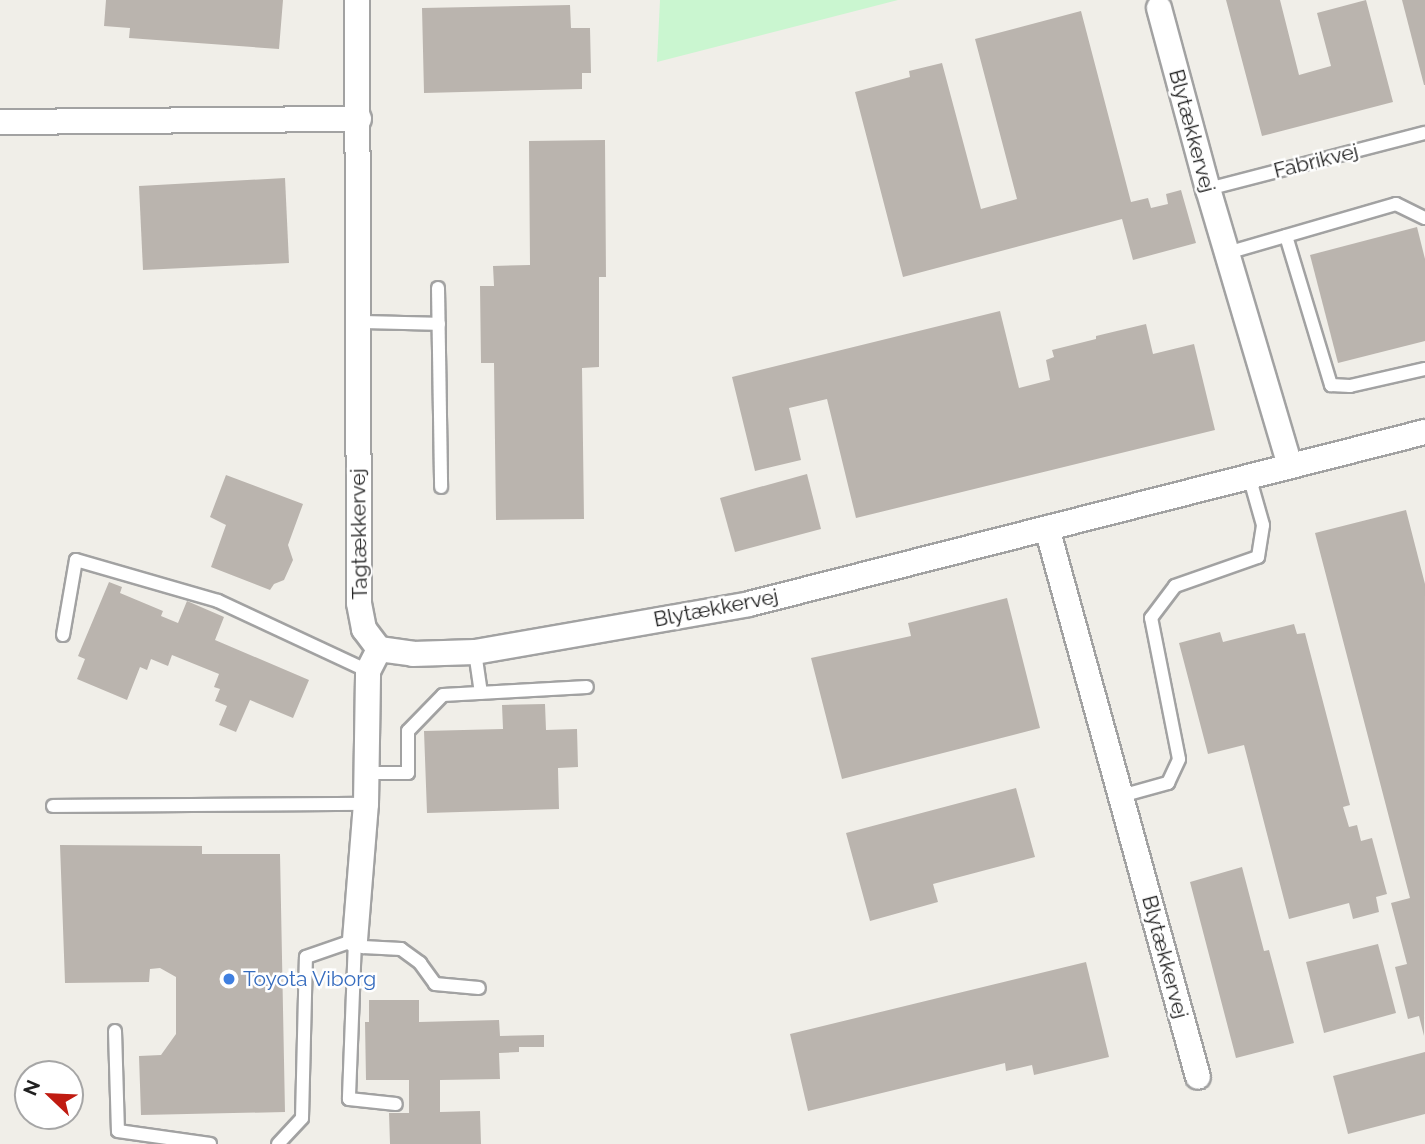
<!DOCTYPE html>
<html>
<head>
<meta charset="utf-8">
<style>
	body { margin:0 }
	#map { position:relative; width:1425px; height:1144px; overflow:hidden; background:#f0eee8; font-family:Raleway,sans-serif }
	div>[style] { position:absolute }
	[style*='--x'] { left:calc(var(--x)*1px); top:calc(var(--y)*1px); width:calc(var(--w)*1px); rotate:calc(var(--a)*1deg) }
	.park>* { inset:0; background:#caf6d0 }
	.building>* { inset:0; background:#bab4ae }
	.roads { filter:drop-shadow(2px 0 #a2a2a2) drop-shadow(-2px 0 #a2a2a2) drop-shadow(0 2px #a2a2a2) drop-shadow(0 -2px #a2a2a2) }
	.service>* { height:12px; margin:-6px; padding:0 6px; transform-origin:6px; border-radius:6px; background:#fff }
	.minor>* { height:24px; margin:-12px; padding:0 12px; transform-origin:12px; border-radius:12px; background:#fff }
	.dots>* { width:19px; height:19px; translate:-50% -50%; box-sizing:border-box; border:4px solid #fff; border-radius:50% }
	span { translate:-50% -50%; white-space:nowrap; text-align:center; line-height:1.15; -webkit-text-stroke:5px #fff; paint-order:stroke }
	.street-label { font-size:21px; color:#212121 }
	.shop-label { font-size:21px; color:#366cbe }
	.left { translate:0 -50%; text-align:left }
	.north { position:absolute; left:14px; top:1060px; width:70px; height:70px; box-sizing:border-box; background:#fff; border:2px solid #a6a6a6; border-radius:50%; rotate:293deg; font-size:19px; font-weight:700; line-height:28px; text-align:center; color:#212121 }
	.north::after { content:''; display:block; margin:auto; width:24px; height:32px; background:#c01b11; clip-path:polygon(50% 0,100% 100%,50% 72%,0 100%) }
</style>
</head>
<body>
<div id="map">
	<div class="park">
		<div style="clip-path:polygon(660px 0,898px 0,657px 62px)"></div>
	</div>
	<div class="building">
		<div style="clip-path:polygon(106px 0,283px 0,279px 49px,129px 38px,130px 28px,104px 26px)"></div>
		<div style="clip-path:polygon(1226px 0,1280px 0,1299px 75px,1331px 66px,1317px 13px,1366px 0,1393px 102px,1262px 136px)"></div>
		<div style="clip-path:polygon(1402px 0,1425px 0,1425px 85px,1424px 85px)"></div>
		<div style="clip-path:polygon(570px 5px,571px 28px,590px 28px,591px 73px,582px 73px,582px 89px,424px 93px,422px 8px)"></div>
		<div style="clip-path:polygon(1081px 11px,1131px 202px,1148px 198px,1151px 208px,1168px 204px,1166px 194px,1181px 190px,1196px 243px,1133px 260px,1122px 219px,903px 277px,855px 92px,910px 77px,909px 71px,942px 63px,981px 209px,1017px 199px,975px 39px)"></div>
		<div style="clip-path:polygon(605px 140px,606px 277px,599px 277px,599px 367px,582px 368px,584px 519px,496px 520px,494px 363px,481px 363px,480px 286px,494px 286px,493px 266px,530px 265px,529px 141px)"></div>
		<div style="clip-path:polygon(285px 178px,289px 263px,143px 270px,139px 186px)"></div>
		<div style="clip-path:polygon(1417px 227px,1425px 259px,1425px 341px,1338px 363px,1310px 255px)"></div>
		<div style="clip-path:polygon(1000px 311px,1019px 388px,1050px 380px,1046px 360px,1054px 357px,1052px 350px,1096px 339px,1096px 336px,1146px 324px,1153px 354px,1194px 344px,1215px 430px,856px 518px,827px 399px,789px 408px,801px 460px,755px 471px,732px 377px)"></div>
		<div style="clip-path:polygon(807px 474px,821px 529px,735px 552px,720px 498px)"></div>
		<div style="clip-path:polygon(226px 475px,303px 504px,288px 545px,293px 560px,284px 580px,274px 584px,270px 590px,211px 567px,226px 525px,210px 517px)"></div>
		<div style="clip-path:polygon(1406px 510px,1425px 584px,1424px 1036px,1419px 1016px,1408px 1019px,1395px 967px,1407px 964px,1391px 903px,1410px 898px,1315px 533px)"></div>
		<div style="clip-path:polygon(109px 582px,122px 587px,120px 593px,163px 611px,161px 616px,178px 623px,187px 601px,224px 617px,215px 640px,309px 680px,293px 718px,250px 700px,236px 732px,219px 725px,227px 706px,215px 701px,220px 689px,214px 687px,219px 674px,172px 655px,168px 666px,151px 659px,147px 670px,140px 667px,127px 700px,77px 679px,85px 659px,78px 656px)"></div>
		<div style="clip-path:polygon(1007px 598px,1040px 728px,842px 779px,811px 658px,911px 636px,908px 623px)"></div>
		<div style="clip-path:polygon(1294px 624px,1297px 634px,1305px 633px,1350px 805px,1343px 807px,1349px 827px,1357px 825px,1361px 841px,1372px 838px,1387px 894px,1376px 897px,1379px 912px,1353px 919px,1349px 903px,1289px 919px,1244px 745px,1208px 754px,1179px 643px,1220px 632px,1223px 642px)"></div>
		<div style="clip-path:polygon(545px 704px,546px 730px,577px 729px,578px 767px,558px 768px,559px 809px,427px 813px,424px 731px,503px 729px,502px 705px)"></div>
		<div style="clip-path:polygon(1016px 788px,1035px 857px,933px 884px,938px 902px,870px 921px,846px 833px)"></div>
		<div style="clip-path:polygon(60px 845px,202px 846px,202px 854px,280px 854px,285px 1112px,141px 1115px,139px 1056px,161px 1055px,176px 1034px,176px 977px,160px 968px,150px 969px,149px 982px,65px 983px)"></div>
		<div style="clip-path:polygon(1242px 867px,1264px 951px,1269px 950px,1294px 1043px,1236px 1058px,1190px 882px)"></div>
		<div style="clip-path:polygon(1378px 944px,1396px 1013px,1324px 1033px,1306px 962px)"></div>
		<div style="clip-path:polygon(1086px 962px,1109px 1057px,1034px 1075px,1032px 1065px,1006px 1071px,1005px 1063px,808px 1111px,790px 1034px)"></div>
		<div style="clip-path:polygon(369px 1000px,419px 1000px,419px 1022px,499px 1020px,500px 1036px,544px 1035px,544px 1047px,519px 1047px,519px 1052px,499px 1053px,500px 1079px,440px 1080px,440px 1112px,480px 1111px,481px 1144px,390px 1144px,389px 1113px,409px 1113px,409px 1080px,366px 1080px,365px 1022px,369px 1022px)"></div>
		<div style="clip-path:polygon(1425px 1052px,1425px 1114px,1348px 1134px,1333px 1076px)"></div>
	</div>
	<div class="roads">
		<div class="service">
			<div style="--x:1208;--y:189;--w:224;--a:-14.5"></div>
			<div style="--x:1286;--y:236;--w:156;--a:73.2"></div>
			<div style="--x:1331;--y:385;--w:19;--a:3"></div>
			<div style="--x:1350;--y:386;--w:77;--a:-12.8"></div>
			<div style="--x:1227;--y:253;--w:176;--a:-16.2"></div>
			<div style="--x:1396;--y:204;--w:32;--a:26"></div>
			<div style="--x:438;--y:288;--w:199;--a:89.1"></div>
			<div style="--x:359;--y:322;--w:80;--a:1.4"></div>
			<div style="--x:63;--y:635;--w:76;--a:-80.2"></div>
			<div style="--x:76;--y:560;--w:148;--a:16.1"></div>
			<div style="--x:218;--y:601;--w:166;--a:25"></div>
			<div style="--x:475;--y:652;--w:41;--a:81.7"></div>
			<div style="--x:366;--y:773;--w:42;--a:0"></div>
			<div style="--x:408;--y:773;--w:42;--a:-90"></div>
			<div style="--x:408;--y:731;--w:50;--a:-45.8"></div>
			<div style="--x:443;--y:695;--w:144;--a:-3.2"></div>
			<div style="--x:1121;--y:796;--w:49;--a:-15.5"></div>
			<div style="--x:1168;--y:783;--w:26;--a:-65"></div>
			<div style="--x:1179;--y:759;--w:144;--a:-101.2"></div>
			<div style="--x:1151;--y:618;--w:40;--a:-53"></div>
			<div style="--x:1175;--y:586;--w:88;--a:-19.3"></div>
			<div style="--x:1258;--y:557;--w:32;--a:-81"></div>
			<div style="--x:1263;--y:525;--w:51;--a:-105.9"></div>
			<div style="--x:53;--y:806;--w:313;--a:-0.4"></div>
			<div style="--x:355;--y:940;--w:159;--a:92.2"></div>
			<div style="--x:349;--y:1099;--w:47;--a:6.1"></div>
			<div style="--x:355;--y:940;--w:11;--a:41"></div>
			<div style="--x:363;--y:947;--w:38;--a:3"></div>
			<div style="--x:401;--y:949;--w:24;--a:36"></div>
			<div style="--x:420;--y:963;--w:26;--a:54"></div>
			<div style="--x:435;--y:984;--w:44;--a:5.2"></div>
			<div style="--x:115;--y:1031;--w:100;--a:88.3"></div>
			<div style="--x:118;--y:1131;--w:93;--a:8"></div>
			<div style="--x:278;--y:1144;--w:35;--a:-47"></div>
			<div style="--x:302;--y:1118;--w:161;--a:-88.6"></div>
			<div style="--x:306;--y:957;--w:52;--a:-19.1"></div>
		</div>
		<div class="minor">
			<div style="--x:1159;--y:8;--w:188;--a:74.9"></div>
			<div style="--x:1208;--y:189;--w:288;--a:73.5"></div>
			<div style="--x:0;--y:122;--w:359;--a:-0.5"></div>
			<div style="--x:1047;--y:528;--w:569;--a:74.62"></div>
			<div style="--x:379;--y:649;--w:34;--a:8"></div>
			<div style="--x:413;--y:654;--w:62;--a:-1.8"></div>
			<div style="--x:475;--y:652;--w:278;--a:-9.9"></div>
			<div style="--x:749;--y:604;--w:698;--a:-14.28"></div>
			<div style="--x:355;--y:940;--w:136;--a:-85.4"></div>
			<div style="--x:366;--y:804;--w:133;--a:-89.1"></div>
			<div style="--x:368;--y:671;--w:25;--a:-63"></div>
			<div style="--x:379;--y:649;--w:25;--a:-127"></div>
			<div style="--x:364;--y:629;--w:26;--a:-101"></div>
			<div style="--x:359;--y:603;--w:603;--a:-90.19"></div>
		</div>
	</div>
	<div class="dots">
		<div style="left:229px;top:979px;background:#3f7fe0"></div>
	</div>
	<div class="street-label">
		<span style="left:1192px;top:131px;rotate:75deg">Blytækkervej</span>
		<span style="left:1316px;top:161px;rotate:-14deg">Fabrikvej</span>
		<span style="left:359px;top:534px;rotate:-91deg">Tagtækkervej</span>
		<span style="left:716px;top:608px;rotate:-11deg">Blytækkervej</span>
		<span style="left:1165px;top:957px;rotate:75deg">Blytækkervej</span>
	</div>
	<div class="shop-label">
		<span class="left" style="left:243px;top:979px">Toyota Viborg</span>
	</div>
	<div class="north">N</div>
</div>
</body>
</html>
